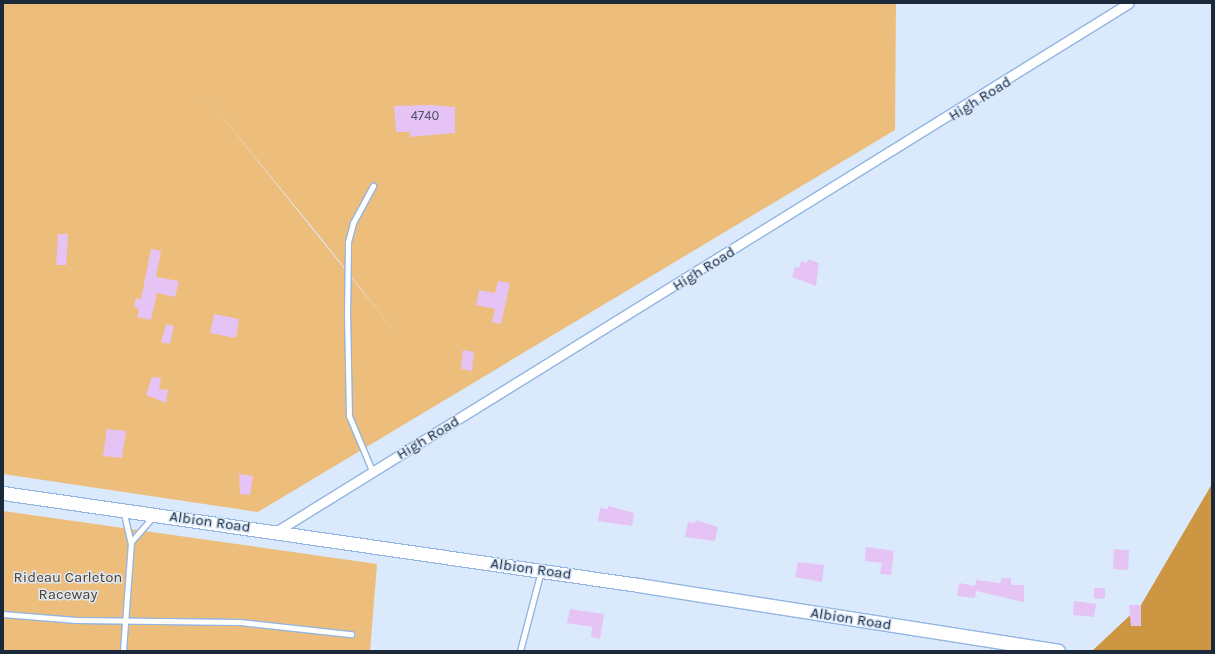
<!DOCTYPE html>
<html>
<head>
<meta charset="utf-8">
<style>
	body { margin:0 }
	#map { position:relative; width:1215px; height:654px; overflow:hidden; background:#dae9fc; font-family:Karla,sans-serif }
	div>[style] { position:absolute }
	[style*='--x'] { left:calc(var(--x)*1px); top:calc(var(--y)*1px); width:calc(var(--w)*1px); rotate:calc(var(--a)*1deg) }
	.green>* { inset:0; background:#edbe7b }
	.forest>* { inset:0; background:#cc9643 }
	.building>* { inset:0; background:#e5c3f4 }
	.roads { filter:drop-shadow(1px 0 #92b5e2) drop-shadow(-1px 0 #92b5e2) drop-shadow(0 1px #92b5e2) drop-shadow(0 -1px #92b5e2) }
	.service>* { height:4.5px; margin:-2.25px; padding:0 2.25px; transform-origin:2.25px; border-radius:2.25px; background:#fff }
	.minor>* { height:9px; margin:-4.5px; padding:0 4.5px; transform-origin:4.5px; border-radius:4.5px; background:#fff }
	.secondary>* { height:13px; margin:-6.5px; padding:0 6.5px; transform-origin:6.5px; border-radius:6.5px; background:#fff }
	span { translate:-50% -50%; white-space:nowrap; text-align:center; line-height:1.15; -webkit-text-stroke:3px #dae9fc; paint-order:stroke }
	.number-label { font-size:13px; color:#4e5068 }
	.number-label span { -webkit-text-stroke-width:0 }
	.street-label { font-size:15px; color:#1b293a }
	.park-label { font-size:15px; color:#58411f }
	.frame { position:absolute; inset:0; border:4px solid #1b293a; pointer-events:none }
</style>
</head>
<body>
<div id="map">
	<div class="green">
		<div style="clip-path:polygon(evenodd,3px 3px,896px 3px,895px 130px,258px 512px,3px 474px,3px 3px,203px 93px,321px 238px,400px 338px,203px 93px)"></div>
		<div style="clip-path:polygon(3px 511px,377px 564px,370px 651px,3px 651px)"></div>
	</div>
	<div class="forest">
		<div style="clip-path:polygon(1212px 484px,1212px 651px,1092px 651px,1141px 605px)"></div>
	</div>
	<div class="building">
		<div style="clip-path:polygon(430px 105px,455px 107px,455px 133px,410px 137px,410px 132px,396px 132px,394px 106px)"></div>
		<div style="clip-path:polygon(58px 234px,68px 234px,66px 265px,56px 265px)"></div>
		<div style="clip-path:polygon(151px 249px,161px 251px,156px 277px,179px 281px,175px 297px,157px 293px,151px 320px,137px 317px,139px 310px,134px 306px,136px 298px,141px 299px)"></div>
		<div style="clip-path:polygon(808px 259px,819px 263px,816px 286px,792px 277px,795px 267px,799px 268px,801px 261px,807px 263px)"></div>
		<div style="clip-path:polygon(498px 281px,510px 283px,501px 324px,492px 322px,495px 309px,476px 305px,479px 290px,495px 293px)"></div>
		<div style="clip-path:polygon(214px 314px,239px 319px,236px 338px,210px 333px)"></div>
		<div style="clip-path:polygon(166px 324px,174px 326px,170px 344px,161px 342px)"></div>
		<div style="clip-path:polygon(463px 350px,474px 352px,472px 371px,461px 369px)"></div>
		<div style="clip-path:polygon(152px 377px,161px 378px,159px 389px,168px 390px,166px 403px,146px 395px)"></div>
		<div style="clip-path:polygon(107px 429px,126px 431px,122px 458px,103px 456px)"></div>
		<div style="clip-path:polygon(239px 474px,253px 476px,250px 495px,240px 494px)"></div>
		<div style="clip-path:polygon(608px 506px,634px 513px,632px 526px,598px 521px,600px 508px,608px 509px)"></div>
		<div style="clip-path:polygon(696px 520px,718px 527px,715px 541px,685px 537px,688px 522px,695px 523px)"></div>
		<div style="clip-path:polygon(866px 547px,894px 551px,891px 575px,880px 574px,882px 563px,865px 561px)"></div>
		<div style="clip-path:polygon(1114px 549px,1129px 550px,1128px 570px,1113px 569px)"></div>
		<div style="clip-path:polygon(798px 562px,824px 565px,822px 582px,795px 577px)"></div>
		<div style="clip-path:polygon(1002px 578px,1011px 578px,1011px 585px,1024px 585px,1024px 602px,976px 591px,975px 598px,957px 596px,959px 583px,975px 586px,976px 580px,1000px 583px)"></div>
		<div style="clip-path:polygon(1094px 588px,1105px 588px,1105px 598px,1094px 599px)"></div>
		<div style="clip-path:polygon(1074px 601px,1096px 604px,1094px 617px,1073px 615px)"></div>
		<div style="clip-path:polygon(1129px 605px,1141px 605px,1141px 626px,1131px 626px)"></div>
		<div style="clip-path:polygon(570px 609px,604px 614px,600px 639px,591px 637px,592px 627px,567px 623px)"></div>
	</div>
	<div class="roads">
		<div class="service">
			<div style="--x:372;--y:471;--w:60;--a:-112.7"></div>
			<div style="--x:349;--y:416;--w:100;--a:-91.1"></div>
			<div style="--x:347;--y:316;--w:74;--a:-89.2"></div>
			<div style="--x:348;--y:242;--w:20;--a:-75"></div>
			<div style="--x:353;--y:223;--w:42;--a:-61.6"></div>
			<div style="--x:124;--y:512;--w:31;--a:77"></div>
			<div style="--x:3;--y:614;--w:73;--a:4.7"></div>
			<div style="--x:76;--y:620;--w:164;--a:0.7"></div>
			<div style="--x:240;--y:622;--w:112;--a:6.2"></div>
			<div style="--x:123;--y:651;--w:109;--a:-85.8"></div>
			<div style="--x:131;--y:542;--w:35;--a:-49"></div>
			<div style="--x:520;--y:651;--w:83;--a:-75.3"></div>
		</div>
		<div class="minor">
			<div style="--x:277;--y:531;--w:1002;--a:-31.79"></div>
		</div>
		<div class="secondary">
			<div style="--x:3;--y:493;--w:642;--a:8.24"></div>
			<div style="--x:638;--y:585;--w:425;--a:8.9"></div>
		</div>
	</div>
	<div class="number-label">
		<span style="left:425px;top:116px">4740</span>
	</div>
	<div class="street-label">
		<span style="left:980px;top:99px;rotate:-32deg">High Road</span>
		<span style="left:704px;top:269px;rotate:-32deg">High Road</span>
		<span style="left:428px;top:438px;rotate:-31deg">High Road</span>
		<span style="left:210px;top:522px;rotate:8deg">Albion Road</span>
		<span style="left:531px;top:569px;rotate:8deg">Albion Road</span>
		<span style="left:851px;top:619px;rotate:9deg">Albion Road</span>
	</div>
	<div class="park-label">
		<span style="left:68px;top:586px">Rideau Carleton<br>Raceway</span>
	</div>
	<div class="frame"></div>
</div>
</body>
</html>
